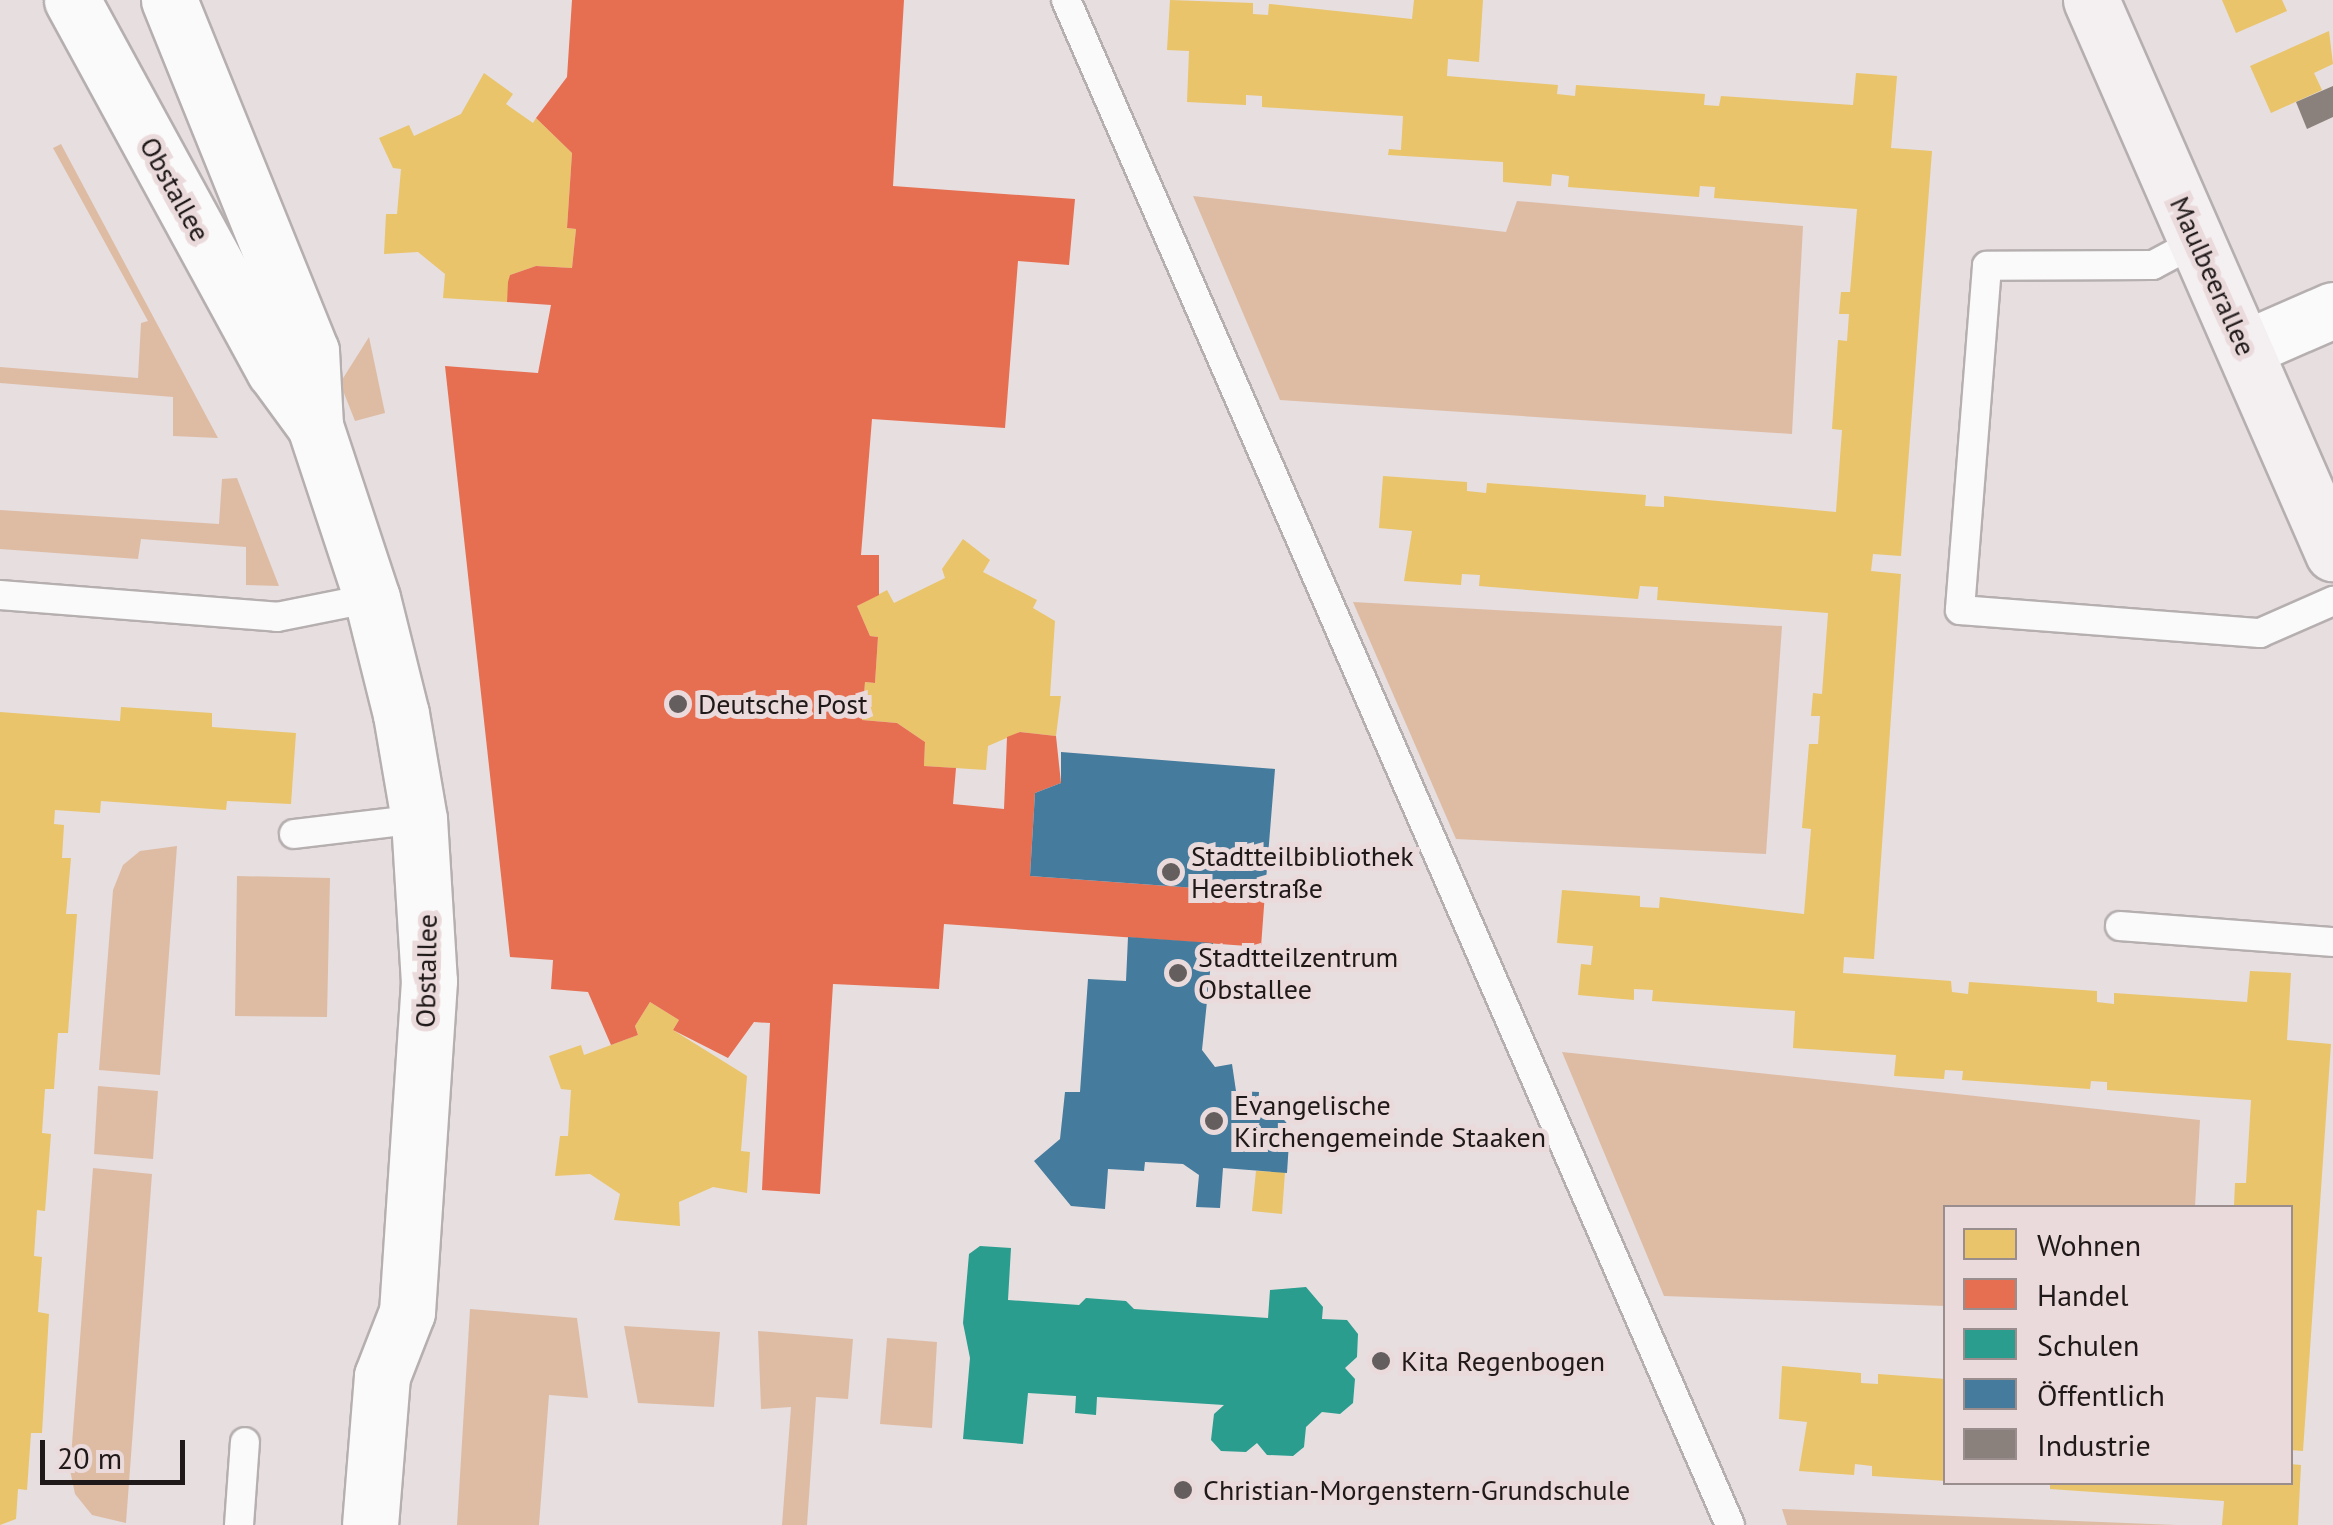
<!DOCTYPE html>
<html>
<head>
<meta charset="utf-8">
<style>
	body { margin:0 }
	#map { position:relative; width:2333px; height:1525px; overflow:hidden; background:#e7dedf; font-family:"PT Sans",sans-serif }
	div>[style] { position:absolute }
	[style*='--x'] { left:calc(var(--x)*1px); top:calc(var(--y)*1px); width:calc(var(--w)*1px); rotate:calc(var(--a)*1deg) }
	.green>* { inset:0; background:#debca4 }
	.homes>* { inset:0; background:#e9c46a }
	.shops>* { inset:0; background:#e76f51 }
	.schools>* { inset:0; background:#2a9d8f }
	.public>* { inset:0; background:#457b9d }
	.industry>* { inset:0; background:#8a817c }
	.roads { filter:drop-shadow(2px 0 #b6afb0) drop-shadow(-2px 0 #b6afb0) drop-shadow(0 2px #b6afb0) drop-shadow(0 -2px #b6afb0) }
	.lane>* { height:28px; margin:-14px; padding:0 14px; transform-origin:14px; border-radius:14px; background:#fbfafa }
	.street>* { height:55px; margin:-27.5px; padding:0 27.5px; transform-origin:27.5px; border-radius:27.5px; background:#fbfafa }
	.secondary>* { height:55px; margin:-27.5px; padding:0 27.5px; transform-origin:27.5px; border-radius:27.5px; background:#f4f0f2 }
	.dots>* { width:28px; height:28px; translate:-50% -50%; box-sizing:border-box; border:5px solid #ebdadc; border-radius:50% }
	span { translate:-50% -50%; white-space:nowrap; text-align:center; line-height:1.15; -webkit-text-stroke:10px #ebdadc; paint-order:stroke }
	.street-label { font-size:28px; color:#1f1919 }
	.poi-label { font-size:28px; color:#1f1919 }
	.left { translate:0 -50%; text-align:left }
	.legend { position:absolute; left:1943px; top:1205px; width:350px; height:280px; box-sizing:border-box; background:#ebdadc; border:2px solid #998d8e; margin:0; padding:12px 18px; list-style:none; font-size:30px; color:#1f1919 }
	.legend li { display:flex; align-items:center; gap:20px; height:50px }
	.legend b { width:50px; border:2px solid #998d8e }
	.scale { position:absolute; left:40px; top:1440px; width:145px; height:45px; box-sizing:border-box; border:5px solid #1f1919; border-top:0; padding-left:12px; font-size:30px; line-height:35px; white-space:nowrap; color:#1f1919; -webkit-text-stroke:8px #ebdadc; paint-order:stroke }
</style>
</head>
<body>
<div id="map">
	<div class="green">
		<div style="clip-path:polygon(61px 144px,210px 423px,218px 438px,173px 436px,173px 397px,0 383px,0 367px,138px 378px,141px 323px,148px 321px,53px 148px)"></div>
		<div style="clip-path:polygon(1193px 196px,1506px 232px,1517px 201px,1803px 226px,1792px 434px,1280px 400px)"></div>
		<div style="clip-path:polygon(369px 337px,385px 413px,355px 421px,340px 383px)"></div>
		<div style="clip-path:polygon(237px 478px,279px 586px,246px 585px,246px 547px,141px 539px,138px 559px,0 549px,0 510px,219px 524px,222px 479px)"></div>
		<div style="clip-path:polygon(1353px 602px,1782px 626px,1766px 854px,1456px 839px)"></div>
		<div style="clip-path:polygon(177px 846px,160px 1075px,99px 1070px,113px 890px,123px 865px,140px 851px)"></div>
		<div style="clip-path:polygon(237px 876px,330px 878px,327px 1017px,235px 1016px)"></div>
		<div style="clip-path:polygon(1562px 1052px,2200px 1120px,2195px 1207px,1946px 1208px,1945px 1306px,1664px 1296px)"></div>
		<div style="clip-path:polygon(98px 1086px,158px 1091px,153px 1159px,94px 1154px)"></div>
		<div style="clip-path:polygon(93px 1168px,152px 1174px,126px 1523px,92px 1515px,75px 1494px,70px 1470px)"></div>
		<div style="clip-path:polygon(470px 1309px,577px 1318px,588px 1398px,549px 1395px,539px 1525px,457px 1525px)"></div>
		<div style="clip-path:polygon(624px 1326px,720px 1332px,714px 1407px,638px 1403px)"></div>
		<div style="clip-path:polygon(758px 1331px,853px 1339px,848px 1399px,816px 1397px,807px 1525px,782px 1525px,791px 1407px,761px 1409px)"></div>
		<div style="clip-path:polygon(887px 1338px,937px 1342px,932px 1428px,880px 1424px)"></div>
		<div style="clip-path:polygon(1782px 1509px,2176px 1525px,1787px 1525px)"></div>
	</div>
	<div class="homes">
		<div style="clip-path:polygon(1170px 0,1253px 3px,1253px 14px,1268px 15px,1269px 4px,1412px 19px,1414px 0,1483px 0,1479px 62px,1448px 59px,1447px 76px,1558px 85px,1557px 94px,1575px 96px,1576px 85px,1705px 94px,1704px 105px,1719px 106px,1721px 96px,1853px 105px,1856px 73px,1897px 76px,1891px 148px,1932px 151px,1901px 556px,1873px 554px,1871px 571px,1901px 574px,1874px 959px,1844px 957px,1843px 973px,1951px 981px,1952px 992px,1968px 994px,1969px 982px,2097px 991px,2097px 1002px,2114px 1004px,2114px 993px,2247px 1002px,2250px 971px,2291px 973px,2287px 1040px,2331px 1044px,2303px 1451px,2290px 1450px,2290px 1208px,2234px 1205px,2235px 1183px,2246px 1183px,2251px 1100px,2107px 1090px,2107px 1082px,2091px 1081px,2090px 1089px,1962px 1080px,1963px 1071px,1945px 1070px,1944px 1079px,1894px 1076px,1896px 1055px,1793px 1048px,1795px 1011px,1652px 1001px,1653px 990px,1634px 989px,1634px 1000px,1578px 995px,1581px 964px,1591px 965px,1593px 946px,1557px 943px,1562px 890px,1640px 896px,1640px 907px,1659px 908px,1660px 897px,1804px 914px,1811px 829px,1802px 828px,1809px 744px,1818px 744px,1820px 716px,1811px 716px,1813px 693px,1822px 694px,1828px 613px,1657px 600px,1658px 587px,1640px 586px,1638px 599px,1479px 586px,1480px 575px,1462px 574px,1461px 585px,1404px 581px,1412px 531px,1379px 528px,1383px 476px,1467px 482px,1467px 491px,1486px 493px,1487px 483px,1646px 495px,1645px 506px,1664px 507px,1664px 496px,1836px 512px,1842px 430px,1832px 429px,1838px 340px,1847px 341px,1849px 314px,1839px 314px,1841px 292px,1850px 292px,1857px 209px,1714px 198px,1715px 187px,1700px 186px,1699px 197px,1568px 187px,1569px 176px,1552px 174px,1551px 186px,1503px 182px,1503px 162px,1388px 155px,1389px 149px,1401px 150px,1403px 116px,1262px 107px,1262px 96px,1246px 95px,1246px 105px,1187px 102px,1189px 51px,1167px 50px)"></div>
		<div style="clip-path:polygon(2222px 0,2282px 0,2287px 11px,2236px 33px)"></div>
		<div style="clip-path:polygon(2329px 31px,2333px 64px,2314px 73px,2322px 90px,2271px 113px,2250px 66px)"></div>
		<div style="clip-path:polygon(484px 73px,513px 94px,506px 104px,533px 123px,536px 118px,572px 153px,567px 228px,576px 229px,572px 268px,536px 266px,510px 275px,507px 302px,443px 298px,445px 274px,418px 252px,384px 254px,386px 214px,397px 214px,401px 169px,393px 168px,379px 138px,409px 125px,414px 136px,461px 114px)"></div>
		<div style="clip-path:polygon(963px 539px,990px 560px,983px 572px,1037px 600px,1033px 608px,1055px 621px,1050px 696px,1061px 696px,1056px 736px,1020px 732px,988px 746px,986px 770px,924px 766px,925px 742px,897px 723px,862px 720px,865px 682px,875px 683px,878px 637px,870px 636px,857px 606px,887px 590px,894px 603px,945px 578px,942px 569px)"></div>
		<div style="clip-path:polygon(121px 707px,212px 713px,212px 727px,296px 733px,291px 804px,227px 801px,226px 810px,101px 801px,100px 813px,55px 810px,54px 824px,64px 825px,62px 858px,71px 858px,66px 914px,77px 914px,68px 1033px,58px 1033px,54px 1089px,45px 1089px,42px 1133px,51px 1134px,45px 1211px,37px 1210px,34px 1256px,42px 1257px,38px 1312px,49px 1314px,42px 1433px,31px 1433px,27px 1490px,18px 1489px,16px 1519px,0 1525px,0 712px,120px 721px)"></div>
		<div style="clip-path:polygon(650px 1002px,679px 1020px,673px 1030px,747px 1076px,741px 1151px,750px 1152px,747px 1193px,713px 1187px,679px 1202px,680px 1226px,614px 1220px,620px 1194px,590px 1174px,555px 1176px,560px 1136px,568px 1136px,571px 1090px,561px 1089px,549px 1056px,581px 1045px,584px 1055px,638px 1035px,635px 1026px)"></div>
		<div style="clip-path:polygon(1256px 1171px,1285px 1172px,1282px 1214px,1252px 1211px)"></div>
		<div style="clip-path:polygon(1782px 1366px,1861px 1373px,1861px 1383px,1878px 1384px,1878px 1374px,1946px 1379px,1946px 1481px,1872px 1476px,1872px 1466px,1855px 1464px,1854px 1475px,1799px 1471px,1807px 1422px,1779px 1419px)"></div>
		<div style="clip-path:polygon(2290px 1464px,2301px 1465px,2298px 1525px,2222px 1525px,2224px 1501px,2050px 1489px,2050px 1482px,2290px 1482px)"></div>
	</div>
	<div class="shops">
		<div style="clip-path:polygon(572px 0,904px 0,893px 186px,1075px 199px,1069px 265px,1018px 261px,1005px 428px,872px 419px,861px 555px,879px 555px,879px 595px,857px 606px,870px 636px,878px 637px,875px 683px,865px 682px,862px 720px,897px 723px,925px 742px,924px 766px,956px 768px,953px 804px,1004px 809px,1007px 737px,1020px 732px,1056px 736px,1061px 783px,1035px 793px,1030px 876px,1265px 893px,1261px 947px,944px 924px,939px 989px,833px 984px,820px 1194px,762px 1190px,770px 1023px,754px 1022px,728px 1058px,673px 1030px,679px 1020px,650px 1002px,635px 1026px,638px 1035px,611px 1045px,588px 992px,551px 989px,553px 960px,510px 957px,445px 366px,538px 373px,551px 305px,507px 302px,508px 282px,510px 275px,536px 266px,572px 268px,576px 229px,567px 228px,572px 153px,536px 118px,567px 77px)"></div>
	</div>
	<div class="schools">
		<div style="clip-path:polygon(980px 1246px,1011px 1248px,1008px 1300px,1079px 1305px,1086px 1298px,1126px 1301px,1134px 1309px,1268px 1318px,1270px 1290px,1306px 1287px,1323px 1307px,1322px 1319px,1347px 1320px,1358px 1334px,1357px 1357px,1345px 1368px,1355px 1379px,1353px 1403px,1340px 1414px,1322px 1412px,1306px 1427px,1304px 1447px,1293px 1456px,1267px 1455px,1257px 1443px,1246px 1452px,1221px 1451px,1211px 1440px,1214px 1414px,1224px 1405px,1097px 1397px,1096px 1415px,1075px 1413px,1076px 1396px,1028px 1393px,1023px 1444px,963px 1439px,970px 1358px,963px 1323px,969px 1254px)"></div>
	</div>
	<div class="public">
		<div style="clip-path:polygon(1061px 752px,1275px 769px,1265px 893px,1030px 876px,1035px 793px,1061px 783px)"></div>
		<div style="clip-path:polygon(1128px 937px,1213px 943px,1202px 1050px,1215px 1067px,1232px 1064px,1236px 1091px,1259px 1092px,1258px 1108px,1275px 1109px,1290px 1127px,1287px 1173px,1223px 1168px,1220px 1208px,1196px 1207px,1199px 1175px,1183px 1164px,1145px 1162px,1144px 1171px,1108px 1169px,1105px 1209px,1071px 1206px,1034px 1161px,1060px 1139px,1065px 1092px,1080px 1092px,1088px 979px,1126px 981px)"></div>
	</div>
	<div class="industry">
		<div style="clip-path:polygon(2333px 86px,2333px 117px,2307px 129px,2296px 102px)"></div>
	</div>
	<div class="roads">
		<div class="lane">
			<div style="--x:1066;--y:0;--w:1663;--a:66.47"></div>
			<div style="--x:2198;--y:241;--w:51;--a:151.9"></div>
			<div style="--x:2153;--y:265;--w:166;--a:179.7"></div>
			<div style="--x:1987;--y:266;--w:345;--a:94.5"></div>
			<div style="--x:1960;--y:610;--w:301;--a:4.4"></div>
			<div style="--x:2260;--y:633;--w:80;--a:-23.7"></div>
			<div style="--x:0;--y:595;--w:278;--a:4.5"></div>
			<div style="--x:277;--y:617;--w:97;--a:-11.3"></div>
			<div style="--x:294;--y:834;--w:126;--a:-6.8"></div>
			<div style="--x:2120;--y:926;--w:214;--a:4.3"></div>
			<div style="--x:239;--y:1525;--w:83;--a:-85.9"></div>
		</div>
		<div class="street">
			<div style="--x:72;--y:0;--w:422;--a:61.4"></div>
			<div style="--x:274;--y:370;--w:69;--a:53.8"></div>
			<div style="--x:315;--y:426;--w:181;--a:71.7"></div>
			<div style="--x:372;--y:598;--w:120;--a:76"></div>
			<div style="--x:401;--y:714;--w:107;--a:80.3"></div>
			<div style="--x:419;--y:819;--w:162;--a:86.5"></div>
			<div style="--x:429;--y:981;--w:332;--a:93.8"></div>
			<div style="--x:407;--y:1312;--w:69;--a:111.3"></div>
			<div style="--x:382;--y:1376;--w:149;--a:94.6"></div>
			<div style="--x:169;--y:0;--w:379;--a:68"></div>
			<div style="--x:311;--y:351;--w:75;--a:86.9"></div>
			<div style="--x:2246;--y:348;--w:95;--a:-23.6"></div>
		</div>
		<div class="secondary">
			<div style="--x:2091;--y:0;--w:604;--a:66.37"></div>
		</div>
	</div>
	<div class="dots">
		<div style="left:678px;top:704px;background:#655e5e"></div>
		<div style="left:1171px;top:872px;background:#655e5e"></div>
		<div style="left:1178px;top:973px;background:#655e5e"></div>
		<div style="left:1214px;top:1121px;background:#655e5e"></div>
		<div style="left:1381px;top:1361px;background:#655e5e"></div>
		<div style="left:1183px;top:1490px;background:#655e5e"></div>
	</div>
	<div class="street-label">
		<span style="left:175px;top:189px;rotate:61deg">Obstallee</span>
		<span style="left:2213px;top:276px;rotate:66deg">Maulbeerallee</span>
		<span style="left:426px;top:971px;rotate:-89deg">Obstallee</span>
	</div>
	<div class="poi-label">
		<span class="left" style="left:698px;top:704px">Deutsche Post</span>
		<span class="left" style="left:1191px;top:872px">Stadtteilbibliothek<br>Heerstraße</span>
		<span class="left" style="left:1198px;top:973px">Stadtteilzentrum<br>Obstallee</span>
		<span class="left" style="left:1234px;top:1121px">Evangelische<br>Kirchengemeinde Staaken</span>
		<span class="left" style="left:1401px;top:1361px">Kita Regenbogen</span>
		<span class="left" style="left:1203px;top:1490px">Christian-Morgenstern-Grundschule</span>
	</div>
	<ul class="legend">
	<li><b style="height:28px;background:#e9c46a"></b>Wohnen</li>
	<li><b style="height:28px;background:#e76f51"></b>Handel</li>
	<li><b style="height:28px;background:#2a9d8f"></b>Schulen</li>
	<li><b style="height:28px;background:#457b9d"></b>Öffentlich</li>
	<li><b style="height:28px;background:#8a817c"></b>Industrie</li>
	</ul>
	<div class="scale">20 m</div>
</div>
</body>
</html>
